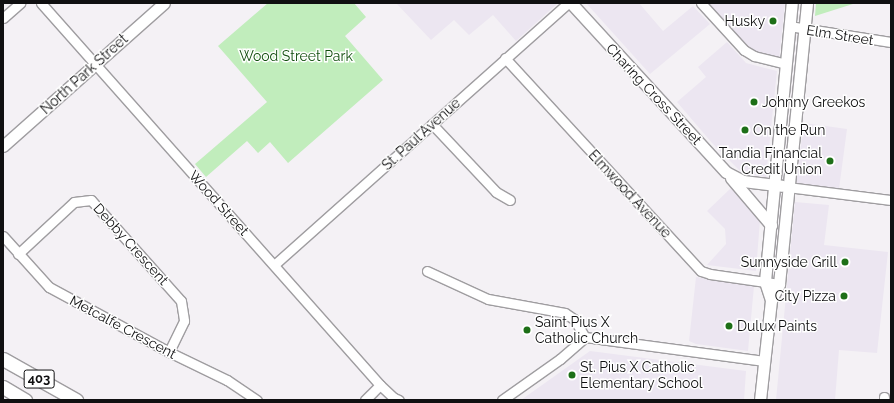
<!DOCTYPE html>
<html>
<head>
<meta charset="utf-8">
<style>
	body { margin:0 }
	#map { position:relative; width:894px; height:403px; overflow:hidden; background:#f4f1f5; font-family:Raleway,sans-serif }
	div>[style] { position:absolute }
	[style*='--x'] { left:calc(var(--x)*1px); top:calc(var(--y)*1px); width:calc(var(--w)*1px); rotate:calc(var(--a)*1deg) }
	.built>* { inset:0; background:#ece6f1 }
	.green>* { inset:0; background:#c1edbc }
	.roads { filter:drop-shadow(1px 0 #9f9da0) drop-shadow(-1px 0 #9f9da0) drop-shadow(0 1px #9f9da0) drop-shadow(0 -1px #9f9da0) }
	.minor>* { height:9px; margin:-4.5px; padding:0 4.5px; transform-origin:4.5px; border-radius:4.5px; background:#fff }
	.major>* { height:11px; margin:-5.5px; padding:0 5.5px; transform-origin:5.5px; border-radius:5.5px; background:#fff }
	.highway>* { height:13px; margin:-6.5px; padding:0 6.5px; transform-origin:6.5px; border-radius:6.5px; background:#fff }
	.dots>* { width:11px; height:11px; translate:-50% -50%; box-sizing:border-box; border:2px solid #fff; border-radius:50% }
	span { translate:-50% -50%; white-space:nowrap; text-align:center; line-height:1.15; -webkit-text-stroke:3px #fff; paint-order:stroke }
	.shield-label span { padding:1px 3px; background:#fff; border:1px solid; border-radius:3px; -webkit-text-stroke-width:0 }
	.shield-label { font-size:13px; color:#101011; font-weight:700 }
	.poi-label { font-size:14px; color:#101011 }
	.right { translate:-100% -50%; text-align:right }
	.left { translate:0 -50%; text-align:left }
	.street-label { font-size:14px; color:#101011 }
	.park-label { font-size:14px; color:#114e0d }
	.frame { position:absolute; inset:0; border:4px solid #101011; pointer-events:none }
</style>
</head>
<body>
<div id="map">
	<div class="built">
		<div style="clip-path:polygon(396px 3px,558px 3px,516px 41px,493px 15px,469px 35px,454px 20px,431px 40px)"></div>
		<div style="clip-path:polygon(586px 3px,639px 3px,663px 31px,693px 6px,710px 24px,650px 74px)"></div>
		<div style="clip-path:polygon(706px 3px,785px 3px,779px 60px,752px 53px)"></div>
		<div style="clip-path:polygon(727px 42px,746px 63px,777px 71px,766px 177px,742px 173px,712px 143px,677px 102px,706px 77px,698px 67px)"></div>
		<div style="clip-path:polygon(804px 123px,847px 129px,839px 189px,796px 183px)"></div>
		<div style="clip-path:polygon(731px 188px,760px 220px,756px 271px,707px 265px,726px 244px,725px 229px,707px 211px)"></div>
		<div style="clip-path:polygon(795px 202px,829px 205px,824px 245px,888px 252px,877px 353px,839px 350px,835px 400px,776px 400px)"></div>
		<div style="clip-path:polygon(696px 277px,754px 286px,748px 351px,696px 344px,689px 341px)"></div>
		<div style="clip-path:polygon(590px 351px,746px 371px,744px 400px,521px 400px)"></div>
	</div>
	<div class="green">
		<div style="clip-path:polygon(268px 3px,354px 3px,366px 17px,345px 36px,383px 80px,288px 163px,270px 142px,258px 153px,247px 141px,206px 177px,195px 164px,267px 102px,218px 46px)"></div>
		<div style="clip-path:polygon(816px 3px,856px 3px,815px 16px)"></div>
	</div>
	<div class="roads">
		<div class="minor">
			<div style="--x:41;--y:3;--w:511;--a:48.41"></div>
			<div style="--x:380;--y:385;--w:19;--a:43"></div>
			<div style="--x:394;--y:398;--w:5;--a:22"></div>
			<div style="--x:701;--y:3;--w:64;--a:47.5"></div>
			<div style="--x:744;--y:50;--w:12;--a:31"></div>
			<div style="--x:754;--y:56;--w:33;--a:14"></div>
			<div style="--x:3;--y:18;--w:23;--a:-41"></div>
			<div style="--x:789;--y:26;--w:103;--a:8.9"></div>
			<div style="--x:505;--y:58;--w:289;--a:47.4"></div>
			<div style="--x:701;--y:271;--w:9;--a:18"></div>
			<div style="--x:710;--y:274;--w:70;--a:8.2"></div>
			<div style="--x:432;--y:124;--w:93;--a:46.7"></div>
			<div style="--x:496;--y:192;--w:16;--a:30"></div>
			<div style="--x:788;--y:187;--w:104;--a:7.2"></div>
			<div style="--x:3;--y:236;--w:69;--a:48"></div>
			<div style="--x:49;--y:287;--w:136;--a:28.4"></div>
			<div style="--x:169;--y:352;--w:64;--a:25.8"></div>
			<div style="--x:227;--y:380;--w:36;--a:34"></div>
			<div style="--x:18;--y:254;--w:76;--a:-42.9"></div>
			<div style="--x:74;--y:202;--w:17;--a:-7"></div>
			<div style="--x:91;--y:200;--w:135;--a:48.3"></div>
			<div style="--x:181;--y:301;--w:20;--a:81"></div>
			<div style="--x:184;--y:321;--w:34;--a:116"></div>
			<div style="--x:274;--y:265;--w:394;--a:-41.7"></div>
			<div style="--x:427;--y:271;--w:67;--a:24.7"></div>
			<div style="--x:488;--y:299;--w:78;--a:10.3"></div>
			<div style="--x:565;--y:313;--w:11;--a:34"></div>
			<div style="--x:574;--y:319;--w:21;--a:59"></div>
			<div style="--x:365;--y:400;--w:21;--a:-45"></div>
			<div style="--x:502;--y:400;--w:71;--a:-35.3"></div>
			<div style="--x:560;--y:359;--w:33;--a:-41"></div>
			<div style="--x:585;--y:337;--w:181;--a:7.6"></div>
			<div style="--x:884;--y:400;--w:3;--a:-90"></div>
		</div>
		<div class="major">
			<div style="--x:571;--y:3;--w:229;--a:47.5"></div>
			<div style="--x:726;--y:172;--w:19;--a:28"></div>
			<div style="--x:743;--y:181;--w:39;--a:7"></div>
			<div style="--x:3;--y:146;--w:215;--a:-41.6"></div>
			<div style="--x:731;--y:178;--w:62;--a:49.6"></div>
			<div style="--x:771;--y:300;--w:20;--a:-108"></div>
			<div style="--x:765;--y:281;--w:279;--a:-84.5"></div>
			<div style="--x:760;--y:400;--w:101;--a:-83.7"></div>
			<div style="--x:771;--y:300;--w:18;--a:-63"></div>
			<div style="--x:779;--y:284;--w:282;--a:-84.3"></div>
		</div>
		<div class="highway">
			<div style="--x:3;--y:359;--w:84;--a:29.3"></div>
			<div style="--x:3;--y:387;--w:26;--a:31"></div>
		</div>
	</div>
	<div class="dots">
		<div style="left:773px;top:21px;background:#1d6f17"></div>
		<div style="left:754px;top:102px;background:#1d6f17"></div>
		<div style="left:745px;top:130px;background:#1d6f17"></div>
		<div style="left:830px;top:161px;background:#1d6f17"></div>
		<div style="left:845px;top:262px;background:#1d6f17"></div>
		<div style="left:844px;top:296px;background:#1d6f17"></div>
		<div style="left:729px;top:326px;background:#1d6f17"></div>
		<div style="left:527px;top:330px;background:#1d6f17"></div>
		<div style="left:572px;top:375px;background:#1d6f17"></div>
	</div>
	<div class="shield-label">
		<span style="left:39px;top:379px">403</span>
	</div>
	<div class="poi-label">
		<span class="right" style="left:765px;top:21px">Husky</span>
		<span class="left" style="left:762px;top:102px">Johnny Greekos</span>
		<span class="left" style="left:753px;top:130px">On the Run</span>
		<span class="right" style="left:822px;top:161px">Tandia Financial<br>Credit Union</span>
		<span class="right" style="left:837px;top:262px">Sunnyside Grill</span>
		<span class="right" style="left:836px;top:296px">City Pizza</span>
		<span class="left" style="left:535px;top:330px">Saint Pius X<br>Catholic Church</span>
		<span class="left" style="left:737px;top:326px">Dulux Paints</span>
		<span class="left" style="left:580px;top:375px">St. Pius X Catholic<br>Elementary School</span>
	</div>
	<div class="street-label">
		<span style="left:840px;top:35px;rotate:9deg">Elm Street</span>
		<span style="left:84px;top:74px;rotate:-42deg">North Park Street</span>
		<span style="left:654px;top:94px;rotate:47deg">Charing Cross Street</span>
		<span style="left:421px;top:134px;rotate:-42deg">St. Paul Avenue</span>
		<span style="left:630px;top:194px;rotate:47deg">Elmwood Avenue</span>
		<span style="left:219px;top:203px;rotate:48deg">Wood Street</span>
		<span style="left:131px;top:244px;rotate:48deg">Debby Crescent</span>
		<span style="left:123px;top:327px;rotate:28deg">Metcalfe Crescent</span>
	</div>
	<div class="park-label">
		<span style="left:296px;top:56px">Wood Street Park</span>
	</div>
	<div class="frame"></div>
</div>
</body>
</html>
